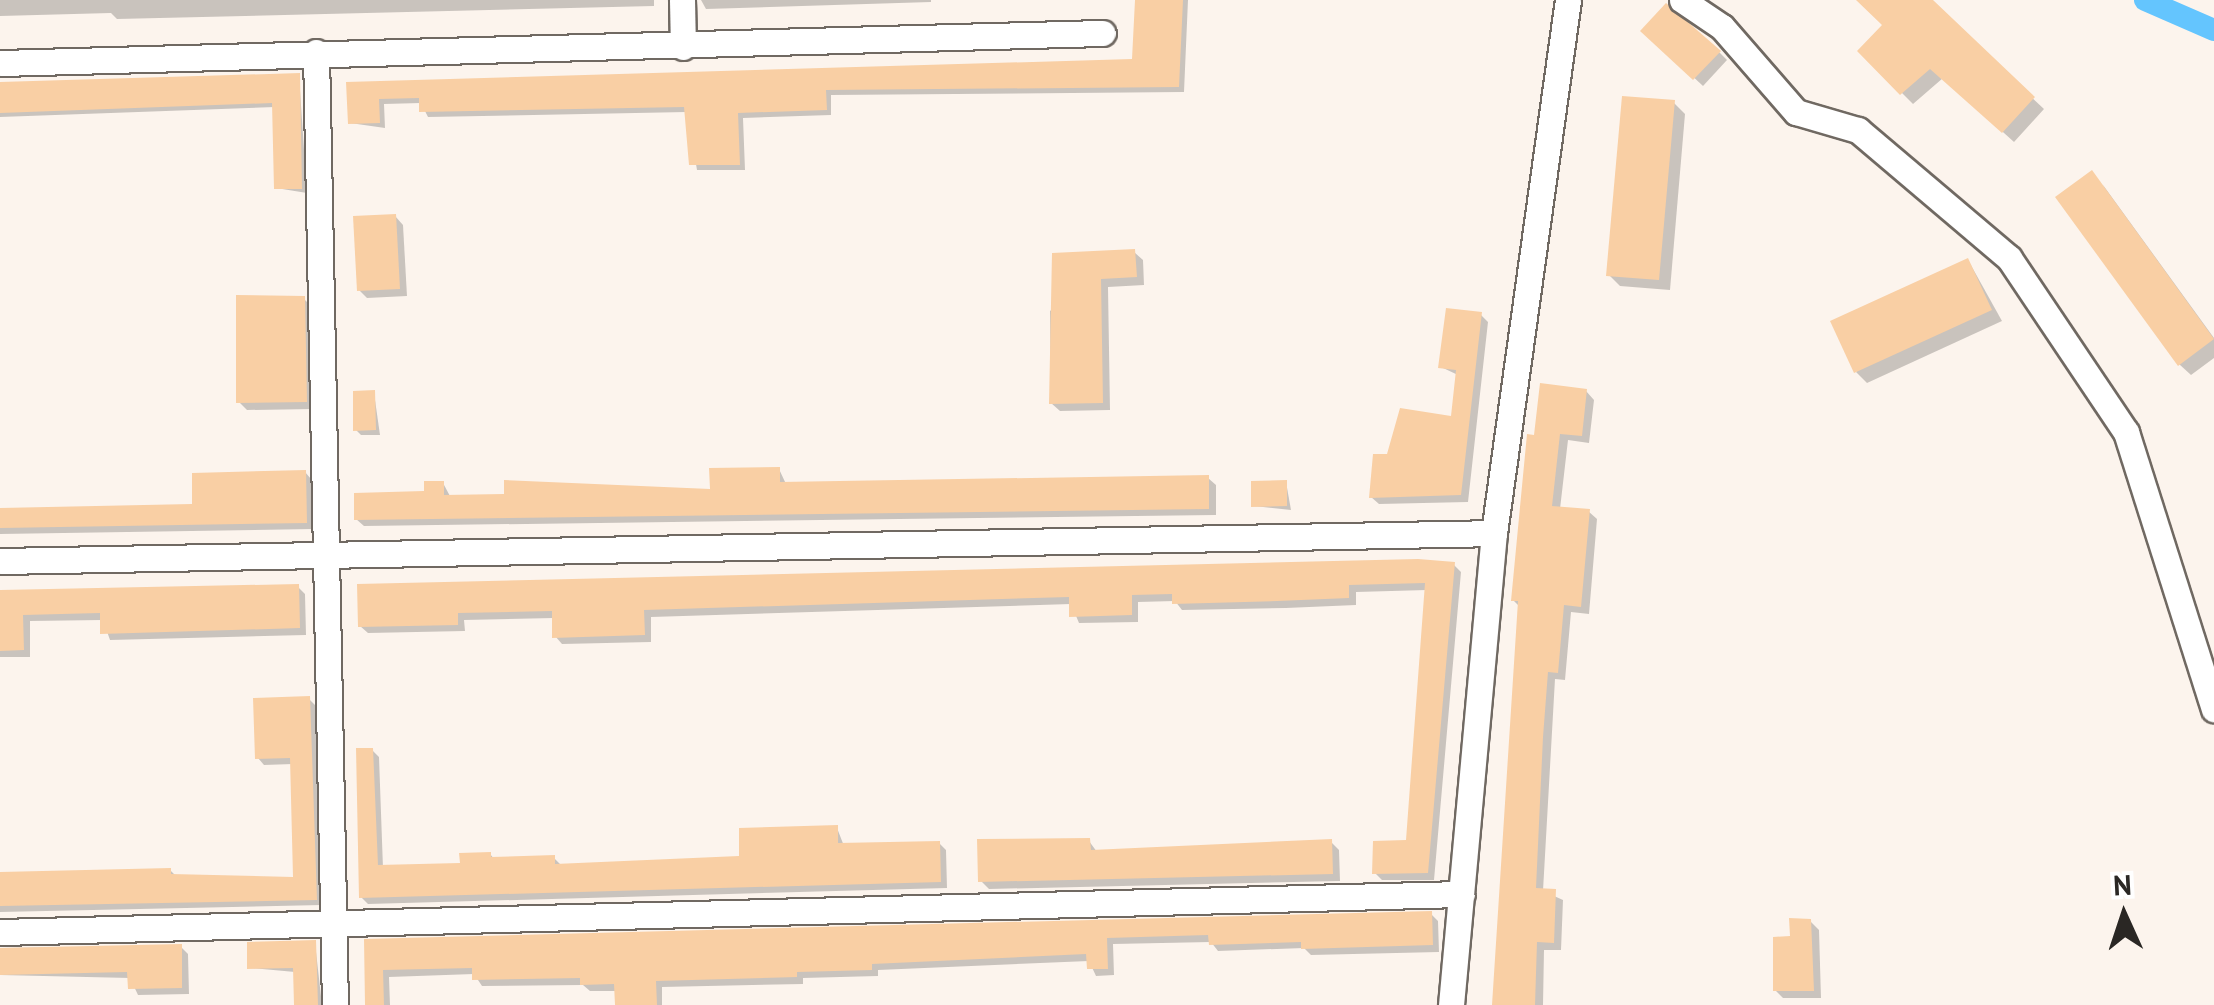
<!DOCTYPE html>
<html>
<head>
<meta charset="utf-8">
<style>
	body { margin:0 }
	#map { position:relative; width:2214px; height:1005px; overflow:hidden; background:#fcf4ed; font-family:"PT Sans",sans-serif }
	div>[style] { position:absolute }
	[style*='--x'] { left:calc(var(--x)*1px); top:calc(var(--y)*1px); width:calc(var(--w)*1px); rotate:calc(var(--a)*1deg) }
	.shadow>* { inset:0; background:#0003 }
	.canal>* { height:22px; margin:-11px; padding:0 11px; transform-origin:11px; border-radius:11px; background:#64c5fe }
	.building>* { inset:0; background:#f9cfa4 }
	.roads { filter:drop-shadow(2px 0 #706962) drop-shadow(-2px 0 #706962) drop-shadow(0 2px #706962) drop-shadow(0 -2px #706962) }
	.minor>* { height:25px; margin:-12.5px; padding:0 12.5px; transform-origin:12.5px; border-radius:12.5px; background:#fff }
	span { translate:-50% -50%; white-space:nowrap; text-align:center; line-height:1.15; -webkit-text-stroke:8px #fff; paint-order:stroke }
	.north { position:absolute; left:2074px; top:865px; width:100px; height:100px; -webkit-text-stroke:8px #fff; paint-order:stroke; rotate:357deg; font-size:28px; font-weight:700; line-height:40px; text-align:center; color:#2a2724 }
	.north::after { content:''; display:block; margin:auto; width:35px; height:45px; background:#2a2724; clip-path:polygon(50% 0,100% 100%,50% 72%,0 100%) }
</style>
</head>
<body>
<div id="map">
	<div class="shadow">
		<div style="clip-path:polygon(0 0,654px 0,654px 6px,117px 19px,111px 13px,0 16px)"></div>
		<div style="clip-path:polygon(701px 0,931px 0,931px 2px,706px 9px)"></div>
		<div style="clip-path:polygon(1137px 0,1188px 0,1184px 92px,831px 95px,831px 115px,743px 118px,745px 170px,697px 170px,687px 112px,428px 117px,421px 103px,384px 104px,385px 128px,350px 123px,349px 85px,1135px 61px)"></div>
		<div style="clip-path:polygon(1860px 0,1929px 0,2044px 109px,2014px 142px,1943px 78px,1913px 104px,1860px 51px,1885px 25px)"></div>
		<div style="clip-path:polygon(1644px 31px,1719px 52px,1727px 60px,1703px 86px)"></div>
		<div style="clip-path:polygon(299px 76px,307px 193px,276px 188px,275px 107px,0 117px,0 84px)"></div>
		<div style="clip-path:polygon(1674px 103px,1685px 114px,1670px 290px,1620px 286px,1609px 275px)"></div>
		<div style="clip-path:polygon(2103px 185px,2214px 338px,2214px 358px,2191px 375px,2179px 364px)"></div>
		<div style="clip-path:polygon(395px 216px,403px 225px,407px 296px,367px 298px,359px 290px)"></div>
		<div style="clip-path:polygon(1134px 252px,1143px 260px,1144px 285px,1108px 287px,1110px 410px,1060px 411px,1051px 403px,1050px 311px)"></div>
		<div style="clip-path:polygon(1968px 260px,2002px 321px,1867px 383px,1856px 372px)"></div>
		<div style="clip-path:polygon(304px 299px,312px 307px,314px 409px,247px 410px,239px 402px)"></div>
		<div style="clip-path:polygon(1481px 315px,1488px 322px,1468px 502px,1379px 504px,1371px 497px,1389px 456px,1453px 418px,1458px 375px,1441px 367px)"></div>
		<div style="clip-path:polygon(1586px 391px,1594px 400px,1589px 443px,1568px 440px,1560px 509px,1588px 511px,1597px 519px,1589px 614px,1571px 612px,1565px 680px,1555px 679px,1543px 891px,1563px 900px,1561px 950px,1544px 950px,1543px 1005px,1496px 1005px,1520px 607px,1513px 600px,1536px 438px)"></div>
		<div style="clip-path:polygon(374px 393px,380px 435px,361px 435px,356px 430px)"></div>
		<div style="clip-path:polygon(779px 469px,786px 484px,1208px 478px,1216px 485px,1216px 515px,364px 526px,356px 519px,443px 483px,451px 498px,712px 491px)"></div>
		<div style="clip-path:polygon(305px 472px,311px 479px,313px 529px,0 534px,0 509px,194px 507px)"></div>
		<div style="clip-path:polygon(1286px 482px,1291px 510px,1254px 506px)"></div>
		<div style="clip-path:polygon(1454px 565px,1461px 572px,1434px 880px,1382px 880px,1375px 873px,1409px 842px,1427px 590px,1356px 592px,1356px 605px,1286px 608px,1182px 610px,1175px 601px,1138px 602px,1138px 622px,1079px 623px,1071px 604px,651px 617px,651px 642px,562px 644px,555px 636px,554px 618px,464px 620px,465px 631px,368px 633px,360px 626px,360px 586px)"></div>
		<div style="clip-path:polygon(298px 587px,305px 594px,306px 635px,110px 640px,103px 620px,30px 621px,30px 657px,0 657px,0 592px)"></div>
		<div style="clip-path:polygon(309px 699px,315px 705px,322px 905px,0 912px,0 874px,170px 870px,176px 876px,296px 880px,293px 764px,264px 765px,258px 758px)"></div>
		<div style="clip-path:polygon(372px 750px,379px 757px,383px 868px,462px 865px,490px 854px,495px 860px,554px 858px,561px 865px,742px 859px,837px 828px,844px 846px,939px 843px,946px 850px,947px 888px,368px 904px,361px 897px)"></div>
		<div style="clip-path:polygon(1089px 841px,1097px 852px,1331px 842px,1339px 850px,1340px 881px,989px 889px,981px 881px)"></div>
		<div style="clip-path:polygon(1431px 914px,1438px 921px,1439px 952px,1311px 955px,1304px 948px,1218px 951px,1211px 942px,1113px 944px,1114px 975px,1096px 976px,1089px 961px,878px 970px,878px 976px,803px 978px,803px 984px,662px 987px,662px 1005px,617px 1005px,617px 991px,590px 991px,583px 985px,482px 986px,474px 974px,389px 977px,390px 1005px,368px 1005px,366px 941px)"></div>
		<div style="clip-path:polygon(1810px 921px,1819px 930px,1821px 998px,1783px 998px,1775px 990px,1793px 938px)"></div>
		<div style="clip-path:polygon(315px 943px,322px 1005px,296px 1005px,295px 972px,250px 968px)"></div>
		<div style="clip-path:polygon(180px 946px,188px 954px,189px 994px,138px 995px,130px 978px,0 975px,0 948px)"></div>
	</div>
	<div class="canal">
		<div style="--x:2145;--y:0;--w:75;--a:23.5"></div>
	</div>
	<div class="building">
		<div style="clip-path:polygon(1135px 0,1183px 0,1179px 87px,826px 90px,827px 110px,738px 113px,740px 165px,689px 165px,684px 107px,419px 112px,419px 98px,379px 99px,380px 123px,348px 124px,346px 82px,1132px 59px)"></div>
		<div style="clip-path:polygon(1856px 0,1933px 0,2035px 97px,2002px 133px,1930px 69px,1900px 95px,1857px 51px,1882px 25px)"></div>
		<div style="clip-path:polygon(1666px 3px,1721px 51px,1693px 80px,1640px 31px)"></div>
		<div style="clip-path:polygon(300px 73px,302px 189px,274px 189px,272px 103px,0 113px,0 82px)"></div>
		<div style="clip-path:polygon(1622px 96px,1675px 100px,1659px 280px,1606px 276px)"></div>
		<div style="clip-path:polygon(2092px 170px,2214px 339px,2178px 366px,2055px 197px)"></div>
		<div style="clip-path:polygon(396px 214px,400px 289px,357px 291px,353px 216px)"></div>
		<div style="clip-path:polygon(1135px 249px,1137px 277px,1101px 279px,1103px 403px,1049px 404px,1052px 253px)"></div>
		<div style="clip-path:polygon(1968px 258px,1992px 310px,1854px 373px,1830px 321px)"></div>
		<div style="clip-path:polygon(236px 295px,305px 296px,307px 402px,236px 403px)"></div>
		<div style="clip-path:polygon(1446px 308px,1482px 312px,1461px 495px,1369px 498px,1373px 454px,1387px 454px,1400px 408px,1451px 416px,1456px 370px,1438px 368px)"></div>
		<div style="clip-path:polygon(1540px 383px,1587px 389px,1582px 436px,1560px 434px,1552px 506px,1590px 509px,1581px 607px,1564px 605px,1558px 673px,1548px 672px,1543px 737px,1536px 888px,1556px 889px,1554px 943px,1537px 942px,1535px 1005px,1492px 1005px,1518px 601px,1511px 601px,1527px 434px,1534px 435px)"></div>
		<div style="clip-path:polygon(375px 390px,376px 430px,353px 431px,353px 391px)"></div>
		<div style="clip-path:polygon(780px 467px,780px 482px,1209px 475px,1209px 509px,354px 520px,354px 493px,424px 491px,424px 481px,444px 481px,444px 495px,504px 494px,504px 480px,710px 489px,709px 468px)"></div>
		<div style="clip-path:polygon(306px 470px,307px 523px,0 528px,0 508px,192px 504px,192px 473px)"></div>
		<div style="clip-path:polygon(1287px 480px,1287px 506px,1251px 507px,1251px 481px)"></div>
		<div style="clip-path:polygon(1418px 559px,1455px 562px,1428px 873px,1372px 874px,1373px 841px,1406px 840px,1425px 583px,1349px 585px,1349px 598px,1277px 601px,1172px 604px,1172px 594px,1132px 595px,1132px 615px,1069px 617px,1069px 597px,644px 610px,645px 635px,552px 638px,552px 611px,458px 613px,458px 625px,358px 627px,357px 584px)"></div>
		<div style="clip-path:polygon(299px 584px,300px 628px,100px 634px,100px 613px,23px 615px,24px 650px,0 651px,0 590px)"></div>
		<div style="clip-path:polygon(310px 696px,317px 900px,0 906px,0 872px,171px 868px,171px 874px,293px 877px,290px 758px,255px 759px,253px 698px)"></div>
		<div style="clip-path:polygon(356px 748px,373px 748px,378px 865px,460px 863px,459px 853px,491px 852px,491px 857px,555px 855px,555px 864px,739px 856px,739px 828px,838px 825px,838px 843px,940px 841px,941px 882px,359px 898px)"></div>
		<div style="clip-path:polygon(1090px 838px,1091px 850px,1332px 839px,1333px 874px,978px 882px,977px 839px)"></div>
		<div style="clip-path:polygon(1432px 911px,1433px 945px,1301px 949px,1301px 942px,1209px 945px,1208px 935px,1107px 938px,1108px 969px,1087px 969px,1086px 954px,872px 964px,872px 970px,797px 972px,797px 977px,656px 981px,657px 1005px,615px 1005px,614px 984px,580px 985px,580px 978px,472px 980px,472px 968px,383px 970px,384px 1005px,365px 1005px,364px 939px)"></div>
		<div style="clip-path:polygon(1789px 918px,1811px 919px,1814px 991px,1773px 991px,1773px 937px,1790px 936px)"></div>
		<div style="clip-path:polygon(316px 940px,318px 1005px,294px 1005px,293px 968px,247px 969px,247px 942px)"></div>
		<div style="clip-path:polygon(182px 944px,182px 988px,128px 989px,127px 972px,0 975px,0 948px)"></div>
	</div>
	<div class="roads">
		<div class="minor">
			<div style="--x:682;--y:0;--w:47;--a:88.8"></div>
			<div style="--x:1682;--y:0;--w:48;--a:34"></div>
			<div style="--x:1722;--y:27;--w:113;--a:49"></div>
			<div style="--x:1796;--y:112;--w:65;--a:16.2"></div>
			<div style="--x:1858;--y:130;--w:198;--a:40.3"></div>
			<div style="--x:2009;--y:258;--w:210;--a:56.1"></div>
			<div style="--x:2126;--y:432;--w:291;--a:72.4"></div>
			<div style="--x:316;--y:52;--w:953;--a:88.86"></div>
			<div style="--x:0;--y:63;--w:1103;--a:-1.56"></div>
			<div style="--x:0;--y:561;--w:1494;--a:-1.07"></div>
			<div style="--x:0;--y:932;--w:1462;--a:-1.49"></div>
			<div style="--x:1451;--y:1005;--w:474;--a:-84.8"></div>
			<div style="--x:1494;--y:533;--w:538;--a:-82.1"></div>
		</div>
	</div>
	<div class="north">N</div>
</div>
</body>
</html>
